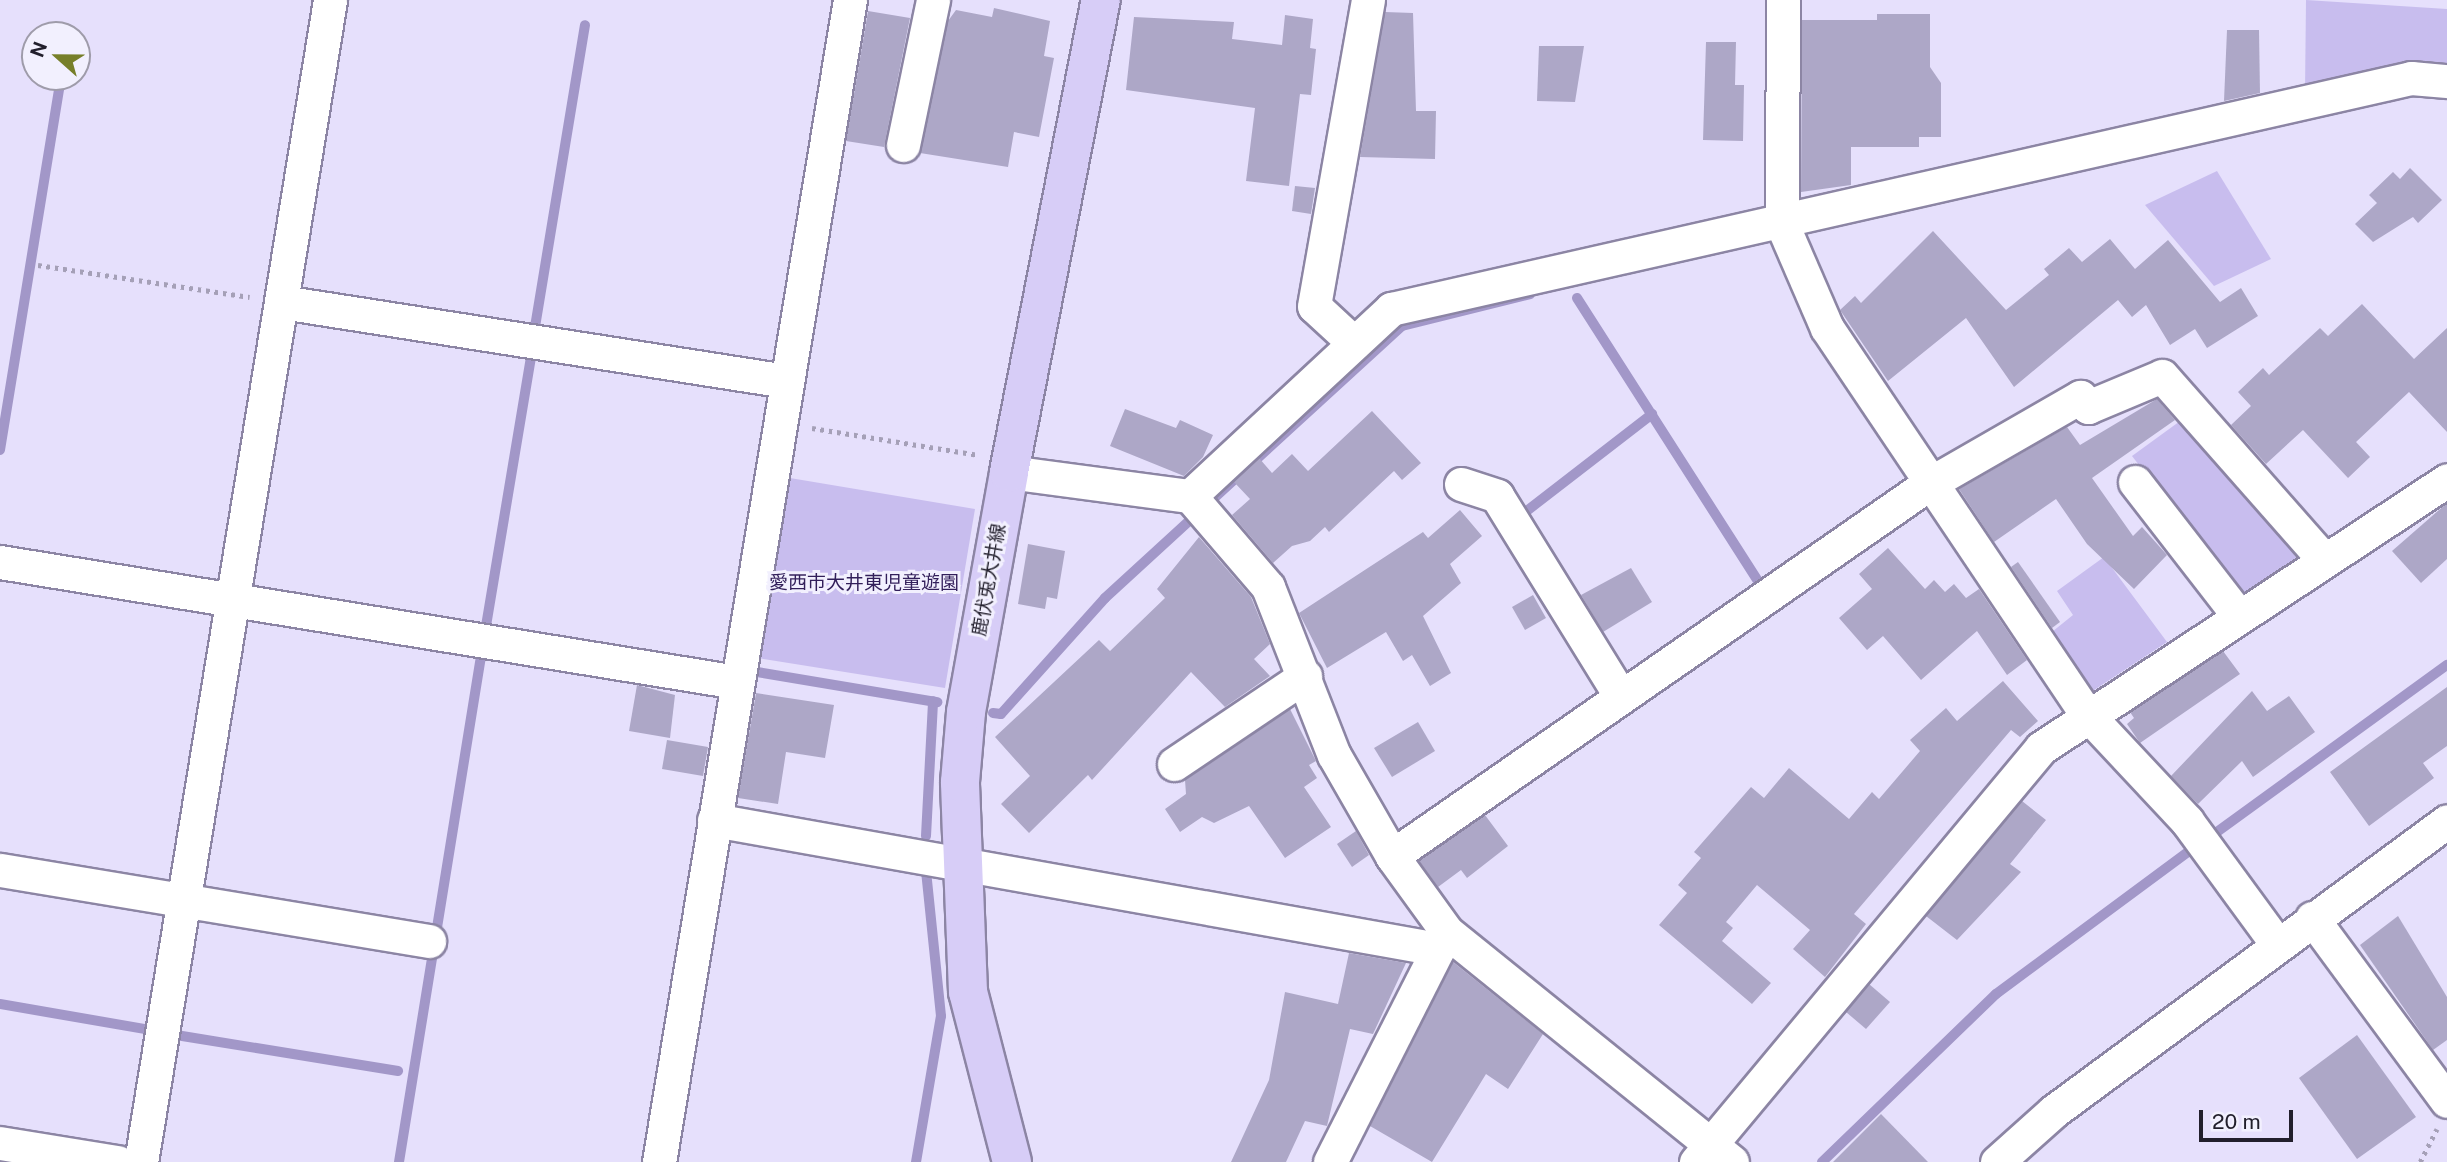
<!DOCTYPE html>
<html>
<head>
<meta charset="utf-8">
<style>
	body { margin:0 }
	#map { position:relative; width:2447px; height:1162px; overflow:hidden; background:#e6e0fc; font-family:"Public Sans","Noto Sans JP",sans-serif }
	div>[style] { position:absolute }
	[style*='--x'] { left:calc(var(--x)*1px); top:calc(var(--y)*1px); width:calc(var(--w)*1px); rotate:calc(var(--a)*1deg) }
	.green>* { inset:0; background:#c8bdee }
	.stream>* { height:10px; margin:-5px; padding:0 5px; transform-origin:5px; border-radius:5px; background:#a297c8 }
	.building>* { inset:0; background:#ada7c7 }
	.path>* { height:4.5px; margin-top:-2.25px; transform-origin:0; background:repeating-linear-gradient(90deg,#a5a0b7 0 3.5px,transparent 0 8.5px) }
	.roads { filter:drop-shadow(2px 0 #8c85a4) drop-shadow(-2px 0 #8c85a4) drop-shadow(0 2px #8c85a4) drop-shadow(0 -2px #8c85a4) }
	.minor>* { height:33px; margin:-16.5px; padding:0 16.5px; transform-origin:16.5px; border-radius:16.5px; background:#fff }
	.major>* { height:38px; margin:-19px; padding:0 19px; transform-origin:19px; border-radius:19px; background:#d7cdf7 }
	span { translate:-50% -50%; white-space:nowrap; text-align:center; line-height:1.15; -webkit-text-stroke:6px #f2f0fe; paint-order:stroke }
	.street-label { font-size:19px; color:#221f2c }
	.park-label { font-size:19px; color:#321f5a }
	.north { position:absolute; left:21px; top:21px; width:70px; height:70px; box-sizing:border-box; background:#f2f0fe; border:2px solid #9f9caa; border-radius:50%; rotate:291deg; font-size:19px; font-weight:700; line-height:28px; text-align:center; color:#221f2c }
	.north::after { content:''; display:block; margin:auto; width:24px; height:32px; background:#777f2a; clip-path:polygon(50% 0,100% 100%,50% 72%,0 100%) }
	.scale { position:absolute; left:2199px; top:1110px; width:94px; height:32px; box-sizing:border-box; border:4px solid #221f2c; border-top:0; padding-left:9px; font-size:21px; line-height:24px; white-space:nowrap; color:#221f2c; -webkit-text-stroke:5px #f2f0fe; paint-order:stroke }
</style>
</head>
<body>
<div id="map">
	<div class="green">
		<div style="clip-path:polygon(2306px 0,2447px 9px,2447px 76px,2305px 91px)"></div>
		<div style="clip-path:polygon(2217px 171px,2271px 259px,2214px 286px,2145px 205px)"></div>
		<div style="clip-path:polygon(2187px 416px,2300px 558px,2245px 593px,2234px 588px,2132px 456px)"></div>
		<div style="clip-path:polygon(778px 476px,975px 509px,945px 688px,751px 657px)"></div>
		<div style="clip-path:polygon(2104px 557px,2167px 642px,2085px 696px,2042px 640px,2073px 615px,2057px 591px)"></div>
	</div>
	<div class="stream">
		<div style="--x:68;--y:35;--w:6;--a:-81"></div>
		<div style="--x:1577;--y:298;--w:343;--a:57.4"></div>
		<div style="--x:534;--y:333;--w:312;--a:-80.6"></div>
		<div style="--x:0;--y:450;--w:378;--a:-80.7"></div>
		<div style="--x:1524;--y:513;--w:162;--a:-37.7"></div>
		<div style="--x:485;--y:632;--w:280;--a:-80.5"></div>
		<div style="--x:751;--y:671;--w:189;--a:9.5"></div>
		<div style="--x:993;--y:713;--w:8;--a:7"></div>
		<div style="--x:1001;--y:714;--w:156;--a:-48.1"></div>
		<div style="--x:1105;--y:598;--w:403;--a:-42.5"></div>
		<div style="--x:1402;--y:326;--w:132;--a:-14"></div>
		<div style="--x:926;--y:836;--w:135;--a:-87"></div>
		<div style="--x:2210;--y:837;--w:293;--a:-36"></div>
		<div style="--x:0;--y:1004;--w:152;--a:9.8"></div>
		<div style="--x:176;--y:1035;--w:225;--a:9.2"></div>
		<div style="--x:399;--y:1162;--w:513;--a:-80.79"></div>
		<div style="--x:916;--y:1162;--w:148;--a:-80.3"></div>
		<div style="--x:941;--y:1016;--w:145;--a:-95.9"></div>
		<div style="--x:1822;--y:1162;--w:242;--a:-44"></div>
		<div style="--x:1996;--y:994;--w:245;--a:-36.5"></div>
	</div>
	<div class="building">
		<div style="clip-path:polygon(994px 8px,1050px 21px,1044px 56px,1054px 58px,1039px 137px,1014px 132px,1008px 167px,920px 153px,948px 21px,956px 10px,992px 17px)"></div>
		<div style="clip-path:polygon(868px 11px,910px 18px,884px 147px,846px 141px)"></div>
		<div style="clip-path:polygon(1385px 12px,1413px 13px,1416px 111px,1436px 111px,1435px 159px,1360px 157px)"></div>
		<div style="clip-path:polygon(1877px 14px,1930px 14px,1930px 67px,1941px 83px,1941px 137px,1919px 137px,1919px 147px,1851px 147px,1851px 185px,1801px 192px,1802px 20px,1877px 20px)"></div>
		<div style="clip-path:polygon(1285px 15px,1313px 19px,1310px 48px,1316px 49px,1311px 95px,1300px 94px,1289px 186px,1246px 181px,1255px 108px,1126px 90px,1134px 17px,1234px 22px,1232px 39px,1282px 45px)"></div>
		<div style="clip-path:polygon(2227px 30px,2259px 30px,2260px 93px,2224px 101px)"></div>
		<div style="clip-path:polygon(1706px 42px,1736px 42px,1735px 85px,1744px 85px,1743px 141px,1703px 140px)"></div>
		<div style="clip-path:polygon(1539px 46px,1584px 46px,1575px 102px,1537px 101px)"></div>
		<div style="clip-path:polygon(2410px 168px,2442px 200px,2418px 223px,2413px 217px,2373px 242px,2355px 224px,2377px 203px,2369px 195px,2393px 172px,2400px 179px)"></div>
		<div style="clip-path:polygon(1295px 186px,1315px 188px,1311px 214px,1292px 211px)"></div>
		<div style="clip-path:polygon(1933px 231px,2006px 310px,2049px 275px,2044px 269px,2069px 248px,2082px 262px,2110px 239px,2135px 269px,2168px 240px,2220px 302px,2241px 288px,2258px 316px,2207px 348px,2195px 329px,2170px 345px,2146px 305px,2132px 317px,2118px 300px,2014px 387px,1966px 318px,1888px 381px,1840px 310px,1855px 296px,1861px 303px)"></div>
		<div style="clip-path:polygon(2362px 304px,2414px 359px,2447px 328px,2447px 432px,2409px 392px,2356px 442px,2370px 457px,2348px 478px,2303px 430px,2266px 464px,2231px 425px,2251px 406px,2238px 392px,2263px 368px,2269px 375px,2320px 328px,2328px 336px)"></div>
		<div style="clip-path:polygon(2157px 399px,2175px 420px,2092px 478px,2133px 536px,2142px 527px,2167px 555px,2134px 589px,2087px 544px,2056px 499px,1994px 542px,1959px 489px,2067px 427px,2080px 445px)"></div>
		<div style="clip-path:polygon(1125px 409px,1176px 428px,1180px 420px,1213px 435px,1203px 457px,1184px 476px,1110px 446px)"></div>
		<div style="clip-path:polygon(1372px 411px,1421px 463px,1402px 480px,1394px 471px,1329px 532px,1325px 527px,1310px 541px,1292px 546px,1273px 563px,1232px 515px,1250px 499px,1234px 482px,1259px 458px,1272px 473px,1292px 454px,1308px 471px)"></div>
		<div style="clip-path:polygon(2447px 503px,2447px 559px,2421px 583px,2392px 551px)"></div>
		<div style="clip-path:polygon(1460px 510px,1482px 536px,1450px 564px,1461px 583px,1423px 616px,1451px 673px,1430px 686px,1412px 655px,1403px 661px,1386px 632px,1327px 668px,1299px 613px,1423px 532px,1428px 538px)"></div>
		<div style="clip-path:polygon(1199px 537px,1251px 597px,1270px 644px,1254px 659px,1270px 676px,1225px 707px,1191px 672px,1092px 780px,1088px 775px,1029px 833px,1001px 804px,1030px 776px,995px 737px,1099px 640px,1110px 651px,1165px 598px,1157px 589px)"></div>
		<div style="clip-path:polygon(1028px 544px,1065px 551px,1057px 599px,1047px 597px,1045px 609px,1018px 604px)"></div>
		<div style="clip-path:polygon(1888px 548px,1925px 589px,1934px 580px,1945px 592px,1954px 584px,1966px 598px,1979px 589px,2027px 660px,2007px 675px,1977px 631px,1921px 680px,1883px 636px,1867px 650px,1839px 618px,1872px 589px,1859px 574px)"></div>
		<div style="clip-path:polygon(2018px 562px,2060px 622px,2052px 628px,2011px 567px)"></div>
		<div style="clip-path:polygon(1631px 568px,1652px 602px,1603px 632px,1581px 595px)"></div>
		<div style="clip-path:polygon(1533px 595px,1546px 618px,1525px 630px,1512px 607px)"></div>
		<div style="clip-path:polygon(2223px 651px,2240px 674px,2140px 743px,2127px 724px,2134px 718px,2130px 712px)"></div>
		<div style="clip-path:polygon(2003px 681px,2038px 721px,2020px 737px,2011px 730px,1854px 914px,1866px 924px,1825px 977px,1793px 949px,1810px 930px,1757px 885px,1726px 922px,1733px 928px,1722px 941px,1771px 983px,1752px 1004px,1659px 925px,1687px 893px,1678px 885px,1701px 858px,1694px 852px,1751px 787px,1764px 798px,1789px 768px,1849px 819px,1872px 792px,1879px 799px,1920px 751px,1910px 740px,1946px 708px,1957px 721px)"></div>
		<div style="clip-path:polygon(637px 685px,675px 695px,670px 738px,629px 731px)"></div>
		<div style="clip-path:polygon(2447px 687px,2447px 746px,2423px 763px,2434px 778px,2369px 826px,2330px 772px)"></div>
		<div style="clip-path:polygon(2252px 691px,2267px 711px,2289px 696px,2315px 732px,2253px 777px,2242px 761px,2198px 804px,2171px 776px)"></div>
		<div style="clip-path:polygon(756px 693px,834px 705px,825px 758px,786px 752px,778px 804px,738px 798px)"></div>
		<div style="clip-path:polygon(1290px 709px,1316px 761px,1309px 765px,1317px 778px,1304px 787px,1331px 827px,1285px 858px,1249px 806px,1214px 823px,1202px 817px,1180px 832px,1165px 809px,1186px 794px,1185px 780px)"></div>
		<div style="clip-path:polygon(1418px 722px,1435px 751px,1392px 777px,1374px 748px)"></div>
		<div style="clip-path:polygon(667px 740px,708px 747px,703px 776px,662px 769px)"></div>
		<div style="clip-path:polygon(2022px 801px,2046px 820px,2010px 864px,2021px 872px,1957px 940px,1926px 916px)"></div>
		<div style="clip-path:polygon(1485px 815px,1508px 846px,1467px 878px,1461px 870px,1438px 887px,1419px 861px)"></div>
		<div style="clip-path:polygon(1356px 831px,1369px 855px,1352px 867px,1337px 844px)"></div>
		<div style="clip-path:polygon(2398px 916px,2447px 997px,2447px 1040px,2433px 1050px,2360px 945px)"></div>
		<div style="clip-path:polygon(1349px 953px,1406px 963px,1373px 1034px,1350px 1029px,1327px 1126px,1305px 1121px,1286px 1162px,1231px 1162px,1269px 1080px,1285px 992px,1338px 1004px)"></div>
		<div style="clip-path:polygon(1453px 962px,1543px 1034px,1508px 1089px,1486px 1074px,1432px 1162px,1370px 1126px)"></div>
		<div style="clip-path:polygon(1869px 984px,1890px 1002px,1866px 1029px,1846px 1012px)"></div>
		<div style="clip-path:polygon(2357px 1035px,2416px 1117px,2357px 1159px,2299px 1078px)"></div>
		<div style="clip-path:polygon(1881px 1114px,1928px 1162px,1833px 1162px)"></div>
	</div>
	<div class="path">
		<div style="--x:38;--y:265;--w:214;--a:8.6"></div>
		<div style="--x:812;--y:428;--w:169;--a:9.2"></div>
		<div style="--x:2420;--y:1162;--w:37;--a:-63"></div>
	</div>
	<div class="roads">
		<div class="minor">
			<div style="--x:1783;--y:0;--w:224;--a:90.3"></div>
			<div style="--x:1782;--y:224;--w:113;--a:66.6"></div>
			<div style="--x:1827;--y:328;--w:464;--a:56.1"></div>
			<div style="--x:2086;--y:713;--w:148;--a:46.9"></div>
			<div style="--x:2187;--y:821;--w:152;--a:53.8"></div>
			<div style="--x:903;--y:145;--w:148;--a:-78.3"></div>
			<div style="--x:282;--y:302;--w:510;--a:8.91"></div>
			<div style="--x:1354;--y:343;--w:54;--a:-137.2"></div>
			<div style="--x:1314;--y:306;--w:311;--a:-80"></div>
			<div style="--x:1009;--y:472;--w:183;--a:7.6"></div>
			<div style="--x:1190;--y:496;--w:120;--a:49.4"></div>
			<div style="--x:1268;--y:587;--w:180;--a:68.6"></div>
			<div style="--x:1334;--y:755;--w:116;--a:60.1"></div>
			<div style="--x:1392;--y:856;--w:94;--a:54.1"></div>
			<div style="--x:1447;--y:932;--w:366;--a:38.9"></div>
			<div style="--x:2135;--y:482;--w:168;--a:52.2"></div>
			<div style="--x:1461;--y:484;--w:38;--a:18"></div>
			<div style="--x:1497;--y:496;--w:236;--a:58.3"></div>
			<div style="--x:1190;--y:496;--w:275;--a:-42.9"></div>
			<div style="--x:1391;--y:309;--w:1046;--a:-12.76"></div>
			<div style="--x:2411;--y:78;--w:36;--a:5"></div>
			<div style="--x:0;--y:562;--w:747;--a:9.25"></div>
			<div style="--x:1174;--y:764;--w:158;--a:-33.9"></div>
			<div style="--x:714;--y:820;--w:735;--a:10.1"></div>
			<div style="--x:1438;--y:949;--w:19;--a:-62"></div>
			<div style="--x:1392;--y:856;--w:651;--a:-34.74"></div>
			<div style="--x:1927;--y:485;--w:177;--a:-29.9"></div>
			<div style="--x:2080;--y:397;--w:13;--a:51"></div>
			<div style="--x:2088;--y:407;--w:80;--a:-22.7"></div>
			<div style="--x:2162;--y:376;--w:245;--a:48.6"></div>
			<div style="--x:0;--y:870;--w:435;--a:9.4"></div>
			<div style="--x:2312;--y:918;--w:227;--a:53.6"></div>
			<div style="--x:0;--y:1143;--w:119;--a:9.2"></div>
			<div style="--x:141;--y:1162;--w:1177;--a:-80.76"></div>
			<div style="--x:659;--y:1162;--w:1178;--a:-80.67"></div>
			<div style="--x:1330;--y:1162;--w:239;--a:-63.1"></div>
			<div style="--x:1696;--y:1162;--w:539;--a:-50.19"></div>
			<div style="--x:2041;--y:748;--w:486;--a:-33.4"></div>
			<div style="--x:1997;--y:1162;--w:76;--a:-41.8"></div>
			<div style="--x:2054;--y:1111;--w:488;--a:-36.4"></div>
		</div>
		<div class="major">
			<div style="--x:1012;--y:1162;--w:176;--a:-104.5"></div>
			<div style="--x:968;--y:992;--w:210;--a:-92.2"></div>
			<div style="--x:960;--y:782;--w:70;--a:-85.1"></div>
			<div style="--x:966;--y:712;--w:244;--a:-79.8"></div>
			<div style="--x:1009;--y:472;--w:481;--a:-79"></div>
		</div>
	</div>
	<div class="street-label">
		<span style="left:989px;top:580px;rotate:-80deg">鹿伏兎大井線</span>
	</div>
	<div class="park-label">
		<span style="left:864px;top:583px">愛西市大井東児童遊園</span>
	</div>
	<div class="north">N</div>
	<div class="scale">20 m</div>
</div>
</body>
</html>
